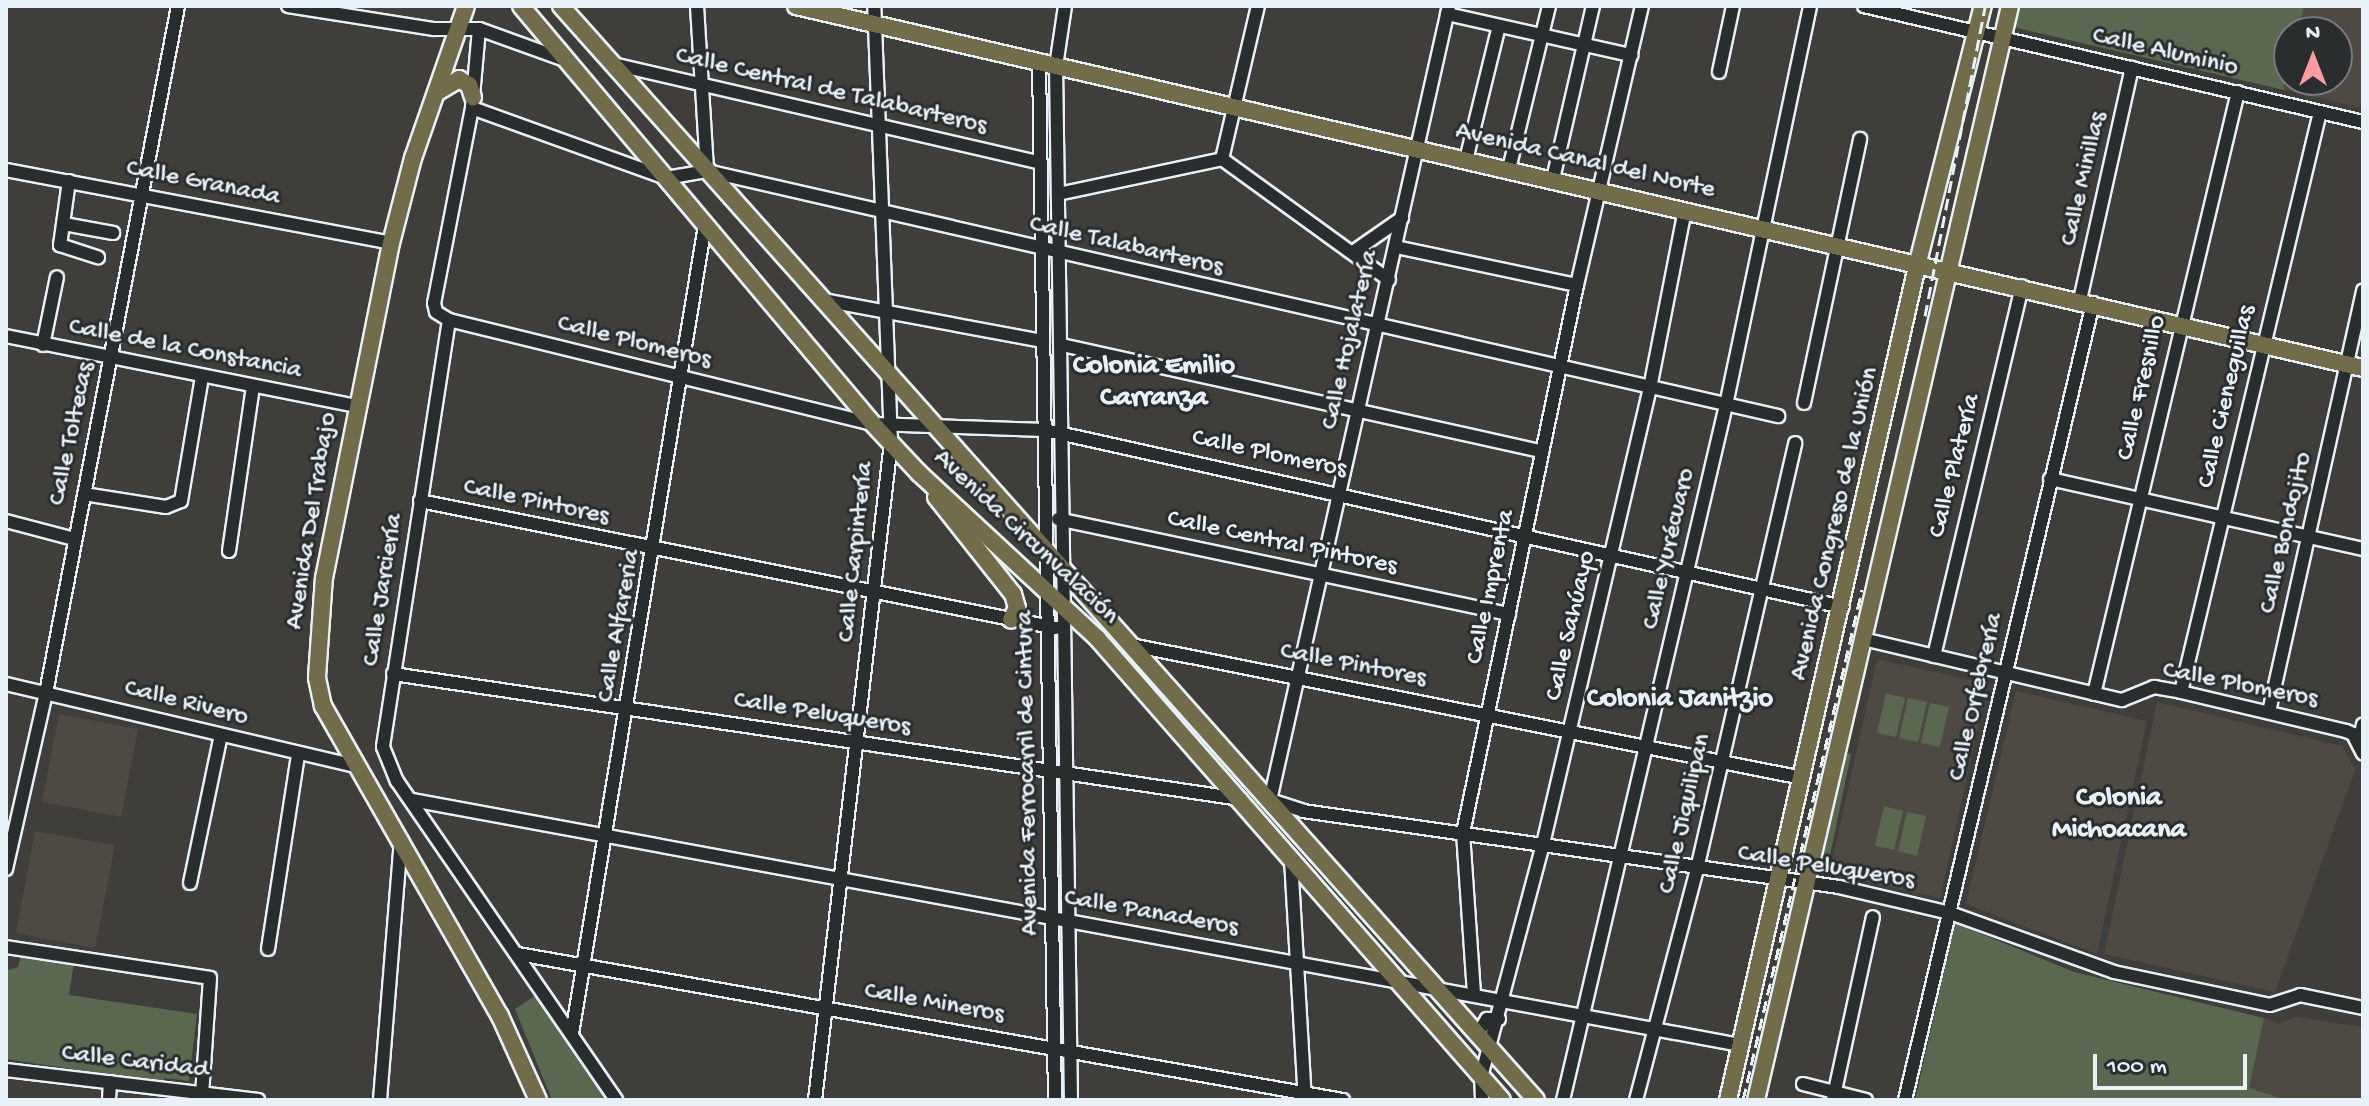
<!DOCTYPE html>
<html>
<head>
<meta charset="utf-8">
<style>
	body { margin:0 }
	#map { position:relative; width:2369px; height:1106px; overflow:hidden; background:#3f3e3a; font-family:"Gochi Hand",sans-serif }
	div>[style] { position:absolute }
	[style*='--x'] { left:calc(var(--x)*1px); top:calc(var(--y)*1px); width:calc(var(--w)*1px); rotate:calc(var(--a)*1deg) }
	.built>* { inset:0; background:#4e4943 }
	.green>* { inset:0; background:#5b6850 }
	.roads { filter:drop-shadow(2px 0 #e8f1f8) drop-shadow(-2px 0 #e8f1f8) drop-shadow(0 2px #e8f1f8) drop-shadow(0 -2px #e8f1f8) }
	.minor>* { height:12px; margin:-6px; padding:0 6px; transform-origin:6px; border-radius:6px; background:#2a2d2e }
	.major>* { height:16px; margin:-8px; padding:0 8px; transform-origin:8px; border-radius:8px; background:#736c4b }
	.rail>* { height:3px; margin-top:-1.5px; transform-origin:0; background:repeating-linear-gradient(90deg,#e8f1f8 0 12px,transparent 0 18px) }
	span { translate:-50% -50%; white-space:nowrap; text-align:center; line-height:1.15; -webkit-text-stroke:6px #2a2d2e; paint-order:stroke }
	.street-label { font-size:26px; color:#e8f1f8 }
	.neighbourhood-label { font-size:28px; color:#e8f1f8; font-weight:700 }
	.frame { position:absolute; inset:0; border:8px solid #e8f1f8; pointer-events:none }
	.north { position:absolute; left:2273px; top:16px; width:80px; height:80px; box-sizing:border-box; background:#2a2d2e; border:2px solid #767b7f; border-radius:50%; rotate:0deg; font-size:22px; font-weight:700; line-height:32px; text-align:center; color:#e8f1f8 }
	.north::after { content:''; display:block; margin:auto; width:28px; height:36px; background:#ff9aa2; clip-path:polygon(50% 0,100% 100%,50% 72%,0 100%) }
	.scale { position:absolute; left:2093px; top:1054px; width:154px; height:36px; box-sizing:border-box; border:4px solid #e8f1f8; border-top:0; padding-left:10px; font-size:24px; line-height:28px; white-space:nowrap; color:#e8f1f8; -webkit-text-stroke:6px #2a2d2e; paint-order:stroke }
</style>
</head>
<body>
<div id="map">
	<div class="built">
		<div style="clip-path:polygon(2304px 6px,2363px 6px,2363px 108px,2284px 90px,2289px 68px,2289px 80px,2337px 80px,2337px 32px,2298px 32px)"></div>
		<div style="clip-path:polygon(1877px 659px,1988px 684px,1940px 898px,1829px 874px)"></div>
		<div style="clip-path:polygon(2016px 691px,2147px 721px,2097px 954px,1966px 904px)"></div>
		<div style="clip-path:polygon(2157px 702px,2342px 746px,2355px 770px,2275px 992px,2104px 954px)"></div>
		<div style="clip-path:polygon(59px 714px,138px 729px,121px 817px,42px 802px)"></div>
		<div style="clip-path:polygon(35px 831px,115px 845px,95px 948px,16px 933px)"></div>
		<div style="clip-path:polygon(2297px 1017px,2363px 1027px,2363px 1100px,2285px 1100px,2249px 1088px,2264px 1018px,2279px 1023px)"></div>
	</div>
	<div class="green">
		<div style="clip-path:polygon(2018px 6px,2304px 6px,2298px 32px,2289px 32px,2284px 90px,2013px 27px)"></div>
		<div style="clip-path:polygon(1886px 693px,1905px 698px,1896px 737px,1877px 733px)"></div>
		<div style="clip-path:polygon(1908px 698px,1927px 702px,1918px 742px,1899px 738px)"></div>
		<div style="clip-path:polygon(1930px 703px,1949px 707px,1940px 747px,1921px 743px)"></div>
		<div style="clip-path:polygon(1842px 752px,1851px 754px,1827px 870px,1819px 868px)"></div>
		<div style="clip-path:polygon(1884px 806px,1903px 811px,1894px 850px,1875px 846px)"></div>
		<div style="clip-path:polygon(1907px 812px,1926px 816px,1917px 856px,1898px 851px)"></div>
		<div style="clip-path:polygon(1955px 923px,2074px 972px,2264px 1018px,2249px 1088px,2286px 1100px,1915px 1100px)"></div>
		<div style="clip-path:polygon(21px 956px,74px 962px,69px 995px,197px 1014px,189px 1081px,164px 1078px,163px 1083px,6px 1059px,6px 971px,18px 967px)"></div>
		<div style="clip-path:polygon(536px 995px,606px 1100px,552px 1100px,515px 1009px)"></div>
	</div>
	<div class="roads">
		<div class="minor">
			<div style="--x:288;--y:6;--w:148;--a:9"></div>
			<div style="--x:434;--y:29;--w:45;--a:0"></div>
			<div style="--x:479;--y:29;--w:91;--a:19.8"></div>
			<div style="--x:697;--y:6;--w:165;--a:86.5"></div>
			<div style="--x:1065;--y:6;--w:61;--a:98.5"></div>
			<div style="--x:1056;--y:66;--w:1034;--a:89.17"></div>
			<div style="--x:1449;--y:6;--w:814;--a:102.7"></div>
			<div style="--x:1270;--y:800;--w:35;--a:18"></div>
			<div style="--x:1303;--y:811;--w:541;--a:8.07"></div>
			<div style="--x:1839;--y:887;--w:114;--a:13.2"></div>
			<div style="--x:1950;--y:913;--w:174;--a:19.8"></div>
			<div style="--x:2114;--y:972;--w:159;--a:11.9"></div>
			<div style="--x:2270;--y:1005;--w:32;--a:-18"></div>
			<div style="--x:2300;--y:995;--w:64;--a:11.7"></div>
			<div style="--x:1864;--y:6;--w:512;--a:13.09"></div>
			<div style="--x:1447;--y:14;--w:189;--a:12.6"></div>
			<div style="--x:479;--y:29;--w:79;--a:95.1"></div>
			<div style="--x:472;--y:108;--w:199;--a:101"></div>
			<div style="--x:434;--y:303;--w:9;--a:77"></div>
			<div style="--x:436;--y:312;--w:15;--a:32"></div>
			<div style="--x:449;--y:320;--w:437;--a:13.8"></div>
			<div style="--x:873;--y:424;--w:172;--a:2"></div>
			<div style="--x:1045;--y:430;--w:817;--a:12.51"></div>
			<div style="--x:1039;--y:62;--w:1038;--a:89.12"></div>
			<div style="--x:613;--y:64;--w:437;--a:13"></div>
			<div style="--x:1719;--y:72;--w:67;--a:-78"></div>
			<div style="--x:472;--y:108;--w:206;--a:19.8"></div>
			<div style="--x:666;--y:178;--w:42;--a:-9.7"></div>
			<div style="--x:707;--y:171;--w:1099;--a:12.89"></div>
			<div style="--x:1222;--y:159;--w:157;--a:-76.8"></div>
			<div style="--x:1466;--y:160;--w:138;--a:-76.2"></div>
			<div style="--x:1509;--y:169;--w:168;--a:-76.2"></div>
			<div style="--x:6;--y:170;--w:392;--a:10.7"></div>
			<div style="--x:1553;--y:179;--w:178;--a:-77"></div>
			<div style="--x:69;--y:181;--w:65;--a:98"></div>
			<div style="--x:60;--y:245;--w:40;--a:18"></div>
			<div style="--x:1058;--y:194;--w:168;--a:-12"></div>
			<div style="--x:1222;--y:159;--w:206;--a:35.9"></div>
			<div style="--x:64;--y:224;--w:50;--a:10.4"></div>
			<div style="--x:1396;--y:247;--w:185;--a:11.9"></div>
			<div style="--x:1353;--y:252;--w:60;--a:-34.8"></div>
			<div style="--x:823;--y:300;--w:224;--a:10.6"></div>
			<div style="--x:2080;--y:300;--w:238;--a:-77.4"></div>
			<div style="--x:449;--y:320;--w:432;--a:98.8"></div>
			<div style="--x:383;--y:747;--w:37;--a:68"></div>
			<div style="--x:397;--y:781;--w:387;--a:55.5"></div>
			<div style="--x:6;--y:336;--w:357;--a:11.3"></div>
			<div style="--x:43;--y:345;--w:69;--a:-78.4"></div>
			<div style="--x:1062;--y:345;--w:492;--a:12.5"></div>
			<div style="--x:1804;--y:403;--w:270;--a:-78"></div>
			<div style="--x:2050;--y:479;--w:321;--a:12.6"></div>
			<div style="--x:84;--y:494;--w:83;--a:9"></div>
			<div style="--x:166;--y:507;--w:16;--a:-22"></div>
			<div style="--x:181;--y:501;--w:126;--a:-80.4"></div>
			<div style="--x:420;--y:501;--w:649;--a:11.29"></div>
			<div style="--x:1058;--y:519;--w:461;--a:11.9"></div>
			<div style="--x:6;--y:521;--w:70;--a:14.8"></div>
			<div style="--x:229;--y:551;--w:166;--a:-81.7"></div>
			<div style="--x:1863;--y:639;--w:266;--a:13.3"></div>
			<div style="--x:2122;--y:700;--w:35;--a:-22"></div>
			<div style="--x:2154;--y:687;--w:27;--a:10"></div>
			<div style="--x:2181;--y:692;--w:170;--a:13.3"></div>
			<div style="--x:2346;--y:731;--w:8;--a:23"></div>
			<div style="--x:2353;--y:734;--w:22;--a:63"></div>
			<div style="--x:1131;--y:645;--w:685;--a:11.2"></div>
			<div style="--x:1934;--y:656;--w:380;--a:-76.6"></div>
			<div style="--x:393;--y:674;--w:857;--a:8.39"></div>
			<div style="--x:6;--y:684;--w:359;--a:13.2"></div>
			<div style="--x:2181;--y:692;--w:596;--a:-76.52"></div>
			<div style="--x:2094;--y:694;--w:619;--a:-76.55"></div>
			<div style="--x:2269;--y:712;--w:432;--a:-77.4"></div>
			<div style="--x:2359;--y:743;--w:19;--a:-78"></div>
			<div style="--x:412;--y:800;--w:1351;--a:10.45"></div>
			<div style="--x:1291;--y:859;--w:241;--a:86.7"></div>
			<div style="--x:6;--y:869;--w:180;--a:-77.2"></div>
			<div style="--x:46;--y:693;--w:700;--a:-79.12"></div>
			<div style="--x:190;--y:883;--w:151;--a:-78.2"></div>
			<div style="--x:6;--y:947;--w:206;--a:8.6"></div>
			<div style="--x:210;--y:978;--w:116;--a:93.9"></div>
			<div style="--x:268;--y:949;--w:196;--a:-81.2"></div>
			<div style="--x:518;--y:954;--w:838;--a:10.04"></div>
			<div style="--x:1474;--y:994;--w:161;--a:-93.9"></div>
			<div style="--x:1463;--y:833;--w:560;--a:-78.25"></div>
			<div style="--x:1577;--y:285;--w:286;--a:-76.9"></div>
			<div style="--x:572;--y:1034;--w:820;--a:-80.66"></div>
			<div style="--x:1477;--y:1035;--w:19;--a:-58"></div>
			<div style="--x:1487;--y:1019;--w:12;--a:0"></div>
			<div style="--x:6;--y:1070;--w:254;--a:6.8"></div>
			<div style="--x:1803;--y:1084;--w:65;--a:14.3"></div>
			<div style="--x:109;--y:1100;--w:18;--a:-87"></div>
			<div style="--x:380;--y:1100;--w:261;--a:-85.4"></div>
			<div style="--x:815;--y:1100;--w:662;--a:-83.41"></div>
			<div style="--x:891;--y:442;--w:436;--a:-92.2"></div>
			<div style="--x:1482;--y:1100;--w:23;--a:-92"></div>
			<div style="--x:1481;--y:1077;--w:241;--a:-75.1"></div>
			<div style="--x:1543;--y:844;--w:468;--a:-76.8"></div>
			<div style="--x:1650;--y:388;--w:181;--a:-78.9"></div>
			<div style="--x:1563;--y:1100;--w:714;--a:-76.8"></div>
			<div style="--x:1726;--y:405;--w:408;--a:-78.1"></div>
			<div style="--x:1636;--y:1100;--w:239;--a:-75.2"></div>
			<div style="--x:1697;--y:869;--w:437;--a:-77"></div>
			<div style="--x:1833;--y:1100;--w:187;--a:-77.7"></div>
			<div style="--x:1905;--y:1100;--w:819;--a:-76.73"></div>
		</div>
		<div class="major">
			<div style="--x:466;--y:6;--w:161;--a:109.2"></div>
			<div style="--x:413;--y:158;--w:88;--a:104.5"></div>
			<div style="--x:391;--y:243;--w:341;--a:101.3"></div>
			<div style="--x:324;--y:577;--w:101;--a:94"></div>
			<div style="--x:317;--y:678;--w:29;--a:78"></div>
			<div style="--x:323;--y:706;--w:357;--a:60.3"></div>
			<div style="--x:500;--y:1016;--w:92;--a:65.7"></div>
			<div style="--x:521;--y:6;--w:546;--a:49.9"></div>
			<div style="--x:873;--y:424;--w:67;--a:46.8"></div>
			<div style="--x:919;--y:473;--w:243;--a:42.8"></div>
			<div style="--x:1097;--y:638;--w:614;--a:48.76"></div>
			<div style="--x:561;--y:6;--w:1465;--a:48.29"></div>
			<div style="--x:796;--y:6;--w:1608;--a:13.01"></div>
			<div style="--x:436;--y:93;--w:27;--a:-31"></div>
			<div style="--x:459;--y:79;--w:12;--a:31"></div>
			<div style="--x:469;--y:85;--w:13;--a:72"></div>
			<div style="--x:936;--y:497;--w:124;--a:51.6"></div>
			<div style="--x:1013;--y:594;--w:15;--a:74"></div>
			<div style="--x:1017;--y:608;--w:13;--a:117"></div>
			<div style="--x:1728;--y:1100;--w:859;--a:-77.23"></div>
			<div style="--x:1918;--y:262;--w:264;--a:-75.8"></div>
			<div style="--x:1756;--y:1100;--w:1123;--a:-76.93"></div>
		</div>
	</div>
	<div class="rail">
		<div style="--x:1925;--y:316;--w:316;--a:-79"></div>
		<div style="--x:1743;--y:1100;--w:524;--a:-76.87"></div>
	</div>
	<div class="street-label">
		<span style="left:2165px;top:53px;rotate:13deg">Calle Aluminio</span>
		<span style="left:831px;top:92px;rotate:13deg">Calle Central de Talabarteros</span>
		<span style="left:1585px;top:162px;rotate:13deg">Avenida Canal del Norte</span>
		<span style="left:2085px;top:179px;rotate:-77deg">Calle Minillas</span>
		<span style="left:203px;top:184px;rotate:11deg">Calle Granada</span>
		<span style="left:1126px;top:247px;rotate:13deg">Calle Talabarteros</span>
		<span style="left:1351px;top:340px;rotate:-77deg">Calle Hojalatería</span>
		<span style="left:634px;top:343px;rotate:14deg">Calle Plomeros</span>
		<span style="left:185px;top:350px;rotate:11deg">Calle de la Constancia</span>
		<span style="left:2143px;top:388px;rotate:-77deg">Calle Fresnillo</span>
		<span style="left:2228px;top:397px;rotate:-77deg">Calle Cieneguillas</span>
		<span style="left:73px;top:434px;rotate:-78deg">Calle Toltecas</span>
		<span style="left:1269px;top:455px;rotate:12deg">Calle Plomeros</span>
		<span style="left:1956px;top:466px;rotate:-76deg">Calle Platería</span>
		<span style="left:536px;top:503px;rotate:12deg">Calle Pintores</span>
		<span style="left:313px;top:521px;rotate:-81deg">Avenida Del Trabajo</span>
		<span style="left:1836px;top:524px;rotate:-77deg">Avenida Congreso de la Unión</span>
		<span style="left:2287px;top:533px;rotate:-77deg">Calle Bondojito</span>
		<span style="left:1025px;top:538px;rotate:43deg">Avenida Circunvalación</span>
		<span style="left:1282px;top:544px;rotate:12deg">Calle Central Pintores</span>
		<span style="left:1670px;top:549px;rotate:-77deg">Calle Yurécuaro</span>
		<span style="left:857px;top:552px;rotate:-84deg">Calle Carpintería</span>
		<span style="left:1492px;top:587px;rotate:-78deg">Calle Imprenta</span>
		<span style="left:384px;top:590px;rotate:-81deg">Calle Jarciería</span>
		<span style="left:620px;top:626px;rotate:-80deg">Calle Alfareria</span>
		<span style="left:1572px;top:626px;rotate:-77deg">Calle Sahúayo</span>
		<span style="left:1353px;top:666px;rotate:11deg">Calle Pintores</span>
		<span style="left:2240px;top:686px;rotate:11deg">Calle Plomeros</span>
		<span style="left:1977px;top:697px;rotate:-77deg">Calle Orfebrería</span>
		<span style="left:186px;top:704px;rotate:14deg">Calle Rivero</span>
		<span style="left:822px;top:715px;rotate:9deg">Calle Peluqueros</span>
		<span style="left:1029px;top:773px;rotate:-91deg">Avenida Ferrocarril de Cintura</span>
		<span style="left:1686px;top:814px;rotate:-77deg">Calle Jiquilipan</span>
		<span style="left:1826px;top:868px;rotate:9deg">Calle Peluqueros</span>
		<span style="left:1151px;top:914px;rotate:10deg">Calle Panaderos</span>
		<span style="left:934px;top:1004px;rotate:10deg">Calle Mineros</span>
		<span style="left:135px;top:1063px;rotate:7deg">Calle Caridad</span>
	</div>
	<div class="neighbourhood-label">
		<span style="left:1154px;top:383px">Colonia Emilio<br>Carranza</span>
		<span style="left:1680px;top:700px">Colonia Janitzio</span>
		<span style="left:2119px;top:815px">Colonia<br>Michoacana</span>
	</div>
	<div class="frame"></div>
	<div class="north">N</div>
	<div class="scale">100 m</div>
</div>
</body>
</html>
